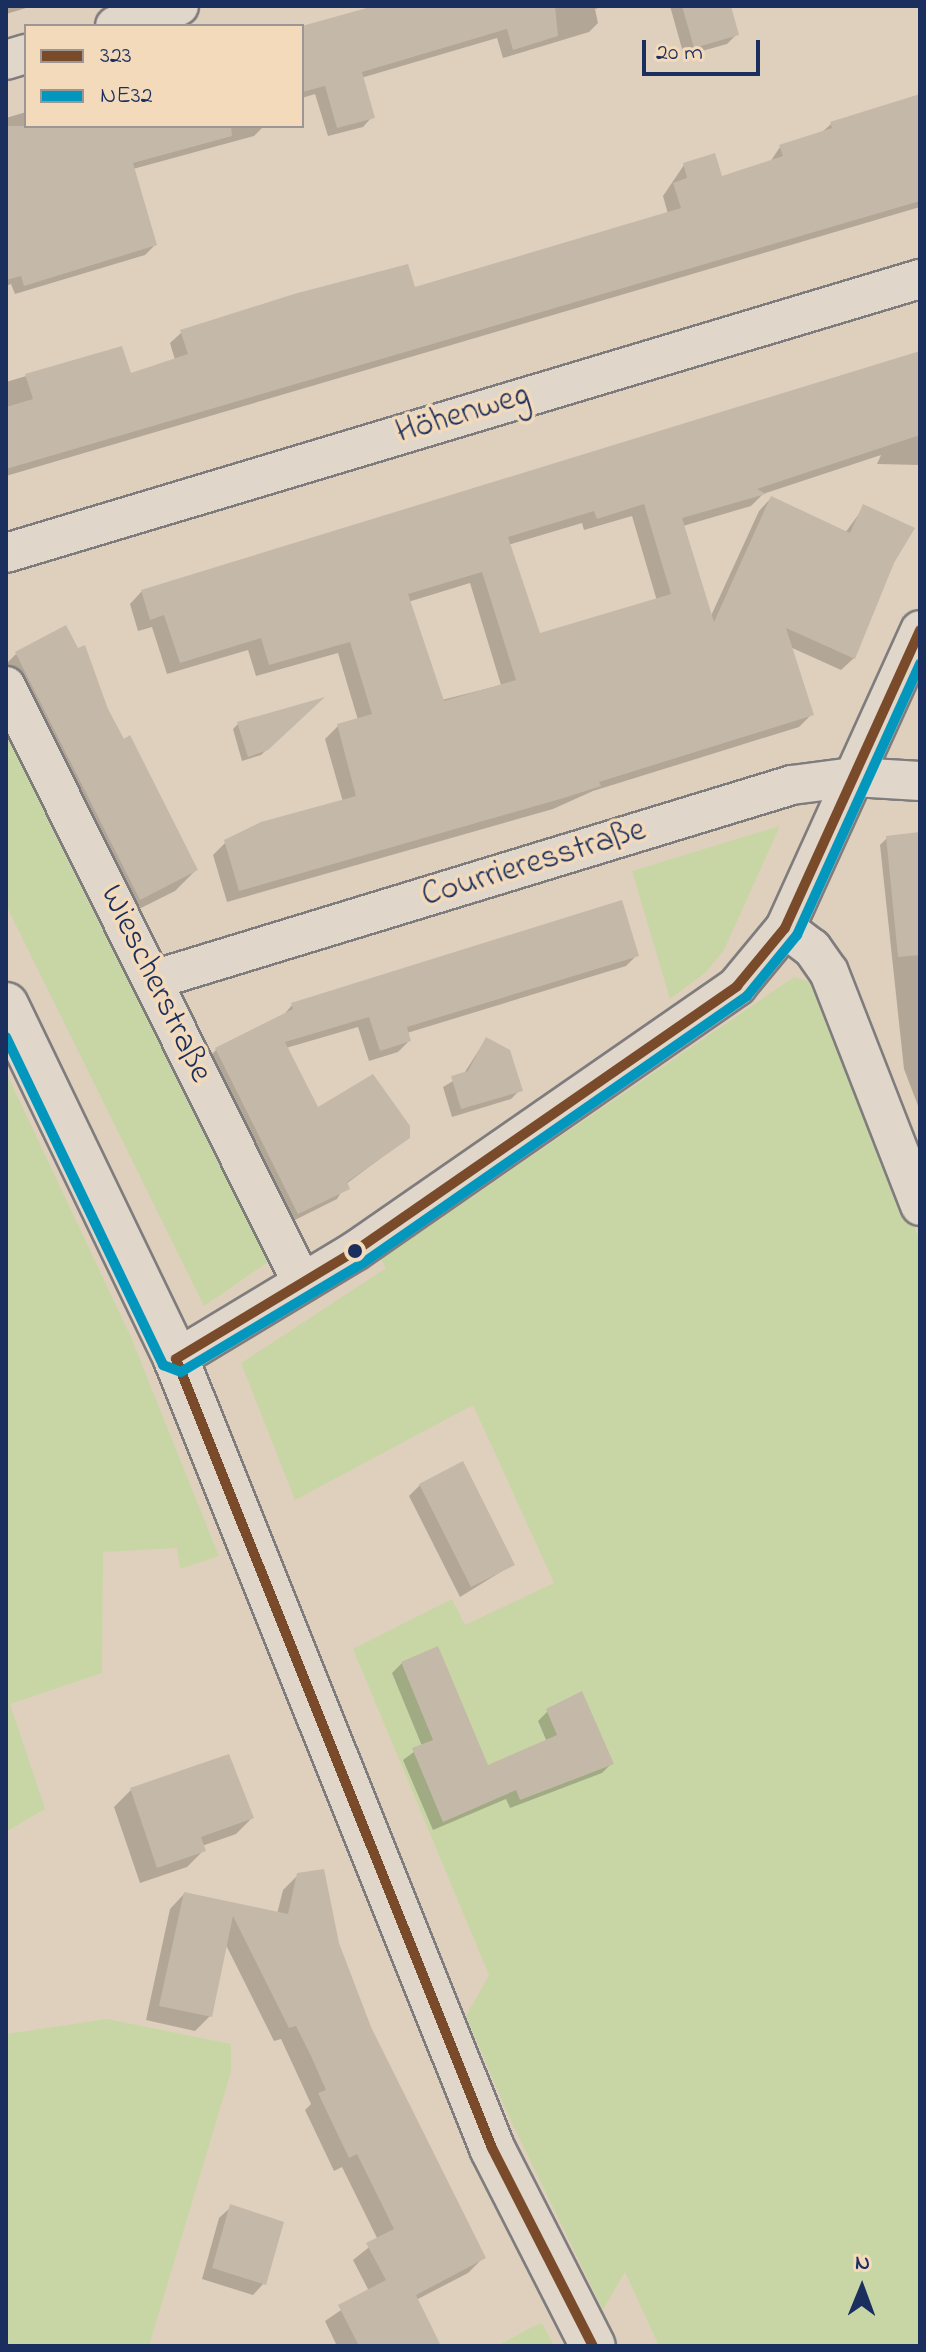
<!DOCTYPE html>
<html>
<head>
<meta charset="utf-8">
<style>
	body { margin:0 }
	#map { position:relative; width:926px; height:2352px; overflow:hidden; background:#dfd0bd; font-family:"Indie Flower",sans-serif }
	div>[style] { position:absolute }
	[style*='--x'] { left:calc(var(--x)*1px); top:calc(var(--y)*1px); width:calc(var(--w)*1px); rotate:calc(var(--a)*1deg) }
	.green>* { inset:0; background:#c8d6a6 }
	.shadow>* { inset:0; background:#0003 }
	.building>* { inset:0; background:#c4b8a8 }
	.roads { filter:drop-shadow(2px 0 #7f7c7d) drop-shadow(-2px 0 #7f7c7d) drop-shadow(0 2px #7f7c7d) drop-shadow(0 -2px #7f7c7d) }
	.minor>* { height:38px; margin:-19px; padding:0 19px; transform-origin:19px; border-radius:19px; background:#e0d6ca }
	.secondary>* { height:44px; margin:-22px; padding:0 22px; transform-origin:22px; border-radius:22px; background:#e0d6ca }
	.bus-1>* { height:10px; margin:-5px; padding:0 5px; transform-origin:5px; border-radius:5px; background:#7a4b2a }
	.bus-2>* { height:10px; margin:-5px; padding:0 5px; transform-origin:5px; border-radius:5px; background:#0497bd }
	.dots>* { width:22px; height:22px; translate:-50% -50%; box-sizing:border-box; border:4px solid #f2daba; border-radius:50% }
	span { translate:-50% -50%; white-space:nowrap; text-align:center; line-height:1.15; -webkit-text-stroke:7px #f2daba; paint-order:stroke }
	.street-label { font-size:34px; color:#1b2f5e }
	.frame { position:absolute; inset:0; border:8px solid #1b2f5e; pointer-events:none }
	.legend { position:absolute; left:24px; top:24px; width:280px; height:104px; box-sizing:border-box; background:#f2daba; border:2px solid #9c9695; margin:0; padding:10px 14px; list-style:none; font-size:24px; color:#1b2f5e }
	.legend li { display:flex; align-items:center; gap:16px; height:40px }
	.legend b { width:40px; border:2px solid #9c9695 }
	.north { position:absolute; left:822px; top:2248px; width:80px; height:80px; -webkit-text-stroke:6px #f2daba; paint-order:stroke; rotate:1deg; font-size:22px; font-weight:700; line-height:32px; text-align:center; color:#1b2f5e }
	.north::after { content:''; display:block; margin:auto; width:28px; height:36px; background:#1b2f5e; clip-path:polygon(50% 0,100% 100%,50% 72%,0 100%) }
	.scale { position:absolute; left:642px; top:40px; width:118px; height:36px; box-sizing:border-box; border:4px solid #1b2f5e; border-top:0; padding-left:10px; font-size:24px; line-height:28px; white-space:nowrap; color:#1b2f5e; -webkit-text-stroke:6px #f2daba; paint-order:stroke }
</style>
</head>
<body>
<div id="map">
	<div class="green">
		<div style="clip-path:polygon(6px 720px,274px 1258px,204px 1306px,6px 905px)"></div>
		<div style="clip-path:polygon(780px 826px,724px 950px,705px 973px,670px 999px,632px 871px)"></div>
		<div style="clip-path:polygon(794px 977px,819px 984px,920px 1241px,920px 2346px,659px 2346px,625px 2272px,603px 2310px,510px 2119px,466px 2016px,489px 1975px,353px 1649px,452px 1599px,465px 1625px,554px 1583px,473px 1405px,295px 1500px,241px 1363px,386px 1268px,381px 1259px)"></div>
		<div style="clip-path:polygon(6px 1072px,130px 1335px,219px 1556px,180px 1569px,177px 1548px,103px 1552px,102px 1673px,10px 1704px,45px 1809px,6px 1832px)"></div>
		<div style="clip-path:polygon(107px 2019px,231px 2044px,231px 2072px,149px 2346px,6px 2346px,6px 2034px)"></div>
		<div style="clip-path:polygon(542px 2323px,554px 2346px,497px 2346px,534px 2326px)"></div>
	</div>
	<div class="shadow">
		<div style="clip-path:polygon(6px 6px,33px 6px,6px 14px)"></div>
		<div style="clip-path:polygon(380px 6px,605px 6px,595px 9px,598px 23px,589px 32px,503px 58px,497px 38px,361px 78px,372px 117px,363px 127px,328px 136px,315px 94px,302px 98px,302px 28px)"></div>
		<div style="clip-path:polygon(670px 6px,729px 6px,737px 34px,727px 44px,684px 56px)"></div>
		<div style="clip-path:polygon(920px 99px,920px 207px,6px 476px,6px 382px,121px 348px,129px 375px,175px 360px,170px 343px,182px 332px,414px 290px,668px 214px,663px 196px,684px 165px,720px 178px,770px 162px,780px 147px,820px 134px,831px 124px)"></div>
		<div style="clip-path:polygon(26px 112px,26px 126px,264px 126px,254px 136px,133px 169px,155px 245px,145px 255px,15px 294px,11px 284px,6px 286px,6px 118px)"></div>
		<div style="clip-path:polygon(evenodd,920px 353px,920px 465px,877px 464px,881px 455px,763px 494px,751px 506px,683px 526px,710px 618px,759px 511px,771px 498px,845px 533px,864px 507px,892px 562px,854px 658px,841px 670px,790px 647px,811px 715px,799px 727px,593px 791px,553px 809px,227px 902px,213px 855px,226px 842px,343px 802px,325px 739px,338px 726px,358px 720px,338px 653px,256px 676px,248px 650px,167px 674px,152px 627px,138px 631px,130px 604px,142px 591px,920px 353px,632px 516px,657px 601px,538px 636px,508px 545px,582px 523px,584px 530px,632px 516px,920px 353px,470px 583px,501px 685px,438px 701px,408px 602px,470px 583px)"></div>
		<div style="clip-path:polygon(16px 654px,107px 710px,196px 870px,175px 891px,119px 919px,6px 696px,6px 664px)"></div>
		<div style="clip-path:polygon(318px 701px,261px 755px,242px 761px,233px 729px,238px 724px)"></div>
		<div style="clip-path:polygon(920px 834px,920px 1111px,904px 1069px,880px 845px,887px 838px)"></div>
		<div style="clip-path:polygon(637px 955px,626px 966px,407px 1033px,409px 1041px,398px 1052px,369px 1061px,358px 1027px,286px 1048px,317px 1110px,408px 1138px,346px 1184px,337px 1199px,287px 1224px,205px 1061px,216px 1050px,282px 1017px,292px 1005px)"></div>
		<div style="clip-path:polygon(486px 1039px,520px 1090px,511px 1099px,452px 1117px,443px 1087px,463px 1075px)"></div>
		<div style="clip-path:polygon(420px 1485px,512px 1565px,460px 1597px,409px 1496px)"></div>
		<div style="clip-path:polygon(402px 1663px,487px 1768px,547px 1742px,538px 1721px,548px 1711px,612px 1763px,602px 1773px,510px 1808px,506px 1799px,433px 1830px,403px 1760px,422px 1746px,392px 1673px)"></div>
		<div style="clip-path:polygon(131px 1790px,252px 1818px,236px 1834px,202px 1846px,204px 1850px,187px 1867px,140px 1883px,114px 1807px)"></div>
		<div style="clip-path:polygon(298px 1875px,337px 1943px,369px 2028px,483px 2258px,468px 2273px,416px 2300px,438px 2346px,337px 2346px,325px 2321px,369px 2291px,353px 2260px,378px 2240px,342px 2167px,334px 2171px,305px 2110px,311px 2104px,281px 2039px,274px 2041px,225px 1943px,210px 2016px,195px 2031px,146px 2020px,170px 1909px,184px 1894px,277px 1914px,283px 1890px)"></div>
		<div style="clip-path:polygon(231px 2207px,264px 2283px,253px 2295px,202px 2279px,219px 2218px)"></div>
	</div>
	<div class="building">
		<div style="clip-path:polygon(374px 6px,555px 6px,558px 36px,513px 50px,507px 29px,362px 72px,375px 118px,337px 128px,325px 86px,302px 92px,302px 26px)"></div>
		<div style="clip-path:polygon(682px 6px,731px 6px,739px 35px,694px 48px)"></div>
		<div style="clip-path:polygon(920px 94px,920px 201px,6px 469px,6px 407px,33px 399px,25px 374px,122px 346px,131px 373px,188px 354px,180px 330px,294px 294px,408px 264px,415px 287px,681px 208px,673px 183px,687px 178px,683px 163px,715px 153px,722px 176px,783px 156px,779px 145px,832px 128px,830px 122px)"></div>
		<div style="clip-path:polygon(6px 126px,231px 126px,232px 136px,133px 163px,157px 245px,24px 286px,21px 276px,6px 280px)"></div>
		<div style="clip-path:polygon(evenodd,920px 351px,920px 435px,757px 489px,766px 494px,682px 518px,714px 622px,771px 496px,850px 533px,863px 504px,915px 528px,894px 563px,855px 659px,786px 628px,814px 715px,599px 782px,601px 786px,567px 797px,239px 891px,224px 840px,261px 822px,356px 796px,337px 724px,372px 714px,350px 642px,269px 665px,261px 638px,180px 663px,164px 615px,150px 620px,141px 590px,920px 351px,644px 504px,671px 594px,540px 633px,508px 537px,594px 511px,597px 519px,644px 504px,920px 351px,482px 572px,516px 680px,444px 701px,408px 594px,482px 572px)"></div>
		<div style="clip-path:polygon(66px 625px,78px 648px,85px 645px,108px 709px,124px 739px,130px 735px,198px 870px,140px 900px,15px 652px)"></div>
		<div style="clip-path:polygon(325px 697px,268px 750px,248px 757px,237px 722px)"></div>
		<div style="clip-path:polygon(920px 832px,920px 955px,898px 957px,886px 836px)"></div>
		<div style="clip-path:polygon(622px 900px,639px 956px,407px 1027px,411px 1041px,380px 1051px,369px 1017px,285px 1042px,318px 1107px,373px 1074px,410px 1126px,410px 1138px,347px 1182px,350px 1189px,298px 1214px,215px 1048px,293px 1009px,291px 1003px)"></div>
		<div style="clip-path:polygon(486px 1037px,510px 1050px,523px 1091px,461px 1109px,451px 1076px,468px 1071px)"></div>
		<div style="clip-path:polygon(463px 1461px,515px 1565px,471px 1587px,419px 1484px)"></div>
		<div style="clip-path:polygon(438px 1646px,488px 1765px,557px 1735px,546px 1709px,582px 1691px,614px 1764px,520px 1800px,516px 1790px,443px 1822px,412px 1748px,433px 1740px,401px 1662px)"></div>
		<div style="clip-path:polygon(229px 1754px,254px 1818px,201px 1837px,206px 1851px,157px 1868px,130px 1788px)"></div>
		<div style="clip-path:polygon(324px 1869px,339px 1943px,371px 2027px,486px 2258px,416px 2295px,441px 2346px,359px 2346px,338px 2305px,386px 2280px,366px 2243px,394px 2229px,357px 2154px,349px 2158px,318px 2093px,326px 2090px,311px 2056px,296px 2026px,289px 2028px,233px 1916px,212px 2017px,159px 2006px,184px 1892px,288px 1914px,297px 1873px)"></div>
		<div style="clip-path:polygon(230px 2204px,284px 2222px,266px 2285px,212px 2268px)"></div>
	</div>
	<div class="roads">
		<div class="minor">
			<div style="--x:115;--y:26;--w:67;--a:-17.4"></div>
			<div style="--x:6;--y:60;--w:21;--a:-17"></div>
			<div style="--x:6;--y:553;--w:954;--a:-16.69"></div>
			<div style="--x:6;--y:686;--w:666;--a:63.63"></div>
			<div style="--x:785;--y:928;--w:34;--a:37"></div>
			<div style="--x:812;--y:948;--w:29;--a:55"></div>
			<div style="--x:829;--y:972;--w:251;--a:68.7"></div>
			<div style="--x:153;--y:980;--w:668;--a:-16.97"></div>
			<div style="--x:792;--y:785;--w:63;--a:-7.4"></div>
			<div style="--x:854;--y:777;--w:66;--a:3.5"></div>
			<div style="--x:176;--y:1359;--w:209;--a:-31.1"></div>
			<div style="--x:355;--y:1251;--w:465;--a:-34.7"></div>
			<div style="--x:737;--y:986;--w:75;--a:-50.4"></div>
			<div style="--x:785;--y:928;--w:327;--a:-65.6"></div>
		</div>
		<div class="secondary">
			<div style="--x:6;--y:1005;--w:393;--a:64.3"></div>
			<div style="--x:176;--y:1359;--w:850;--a:68.17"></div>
			<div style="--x:492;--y:2148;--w:222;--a:63"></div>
		</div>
	</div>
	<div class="bus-1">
		<div style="--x:176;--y:1359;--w:209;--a:-31.1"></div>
		<div style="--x:355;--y:1251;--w:465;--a:-34.7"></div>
		<div style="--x:737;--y:986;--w:75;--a:-50.4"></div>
		<div style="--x:785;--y:928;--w:327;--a:-65.6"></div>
		<div style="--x:176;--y:1359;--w:850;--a:68.17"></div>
		<div style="--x:492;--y:2148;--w:222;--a:63"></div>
	</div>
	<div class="bus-2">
		<div style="--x:6;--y:1037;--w:364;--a:64.4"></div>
		<div style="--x:163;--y:1365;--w:19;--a:21"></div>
		<div style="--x:181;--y:1372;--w:212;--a:-30.9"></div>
		<div style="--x:363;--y:1263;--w:468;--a:-34.8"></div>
		<div style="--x:747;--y:996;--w:79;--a:-50.7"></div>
		<div style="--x:797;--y:935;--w:298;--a:-65.6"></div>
	</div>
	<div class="dots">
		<div style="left:355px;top:1251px;background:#1b2f5e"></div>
	</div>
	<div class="street-label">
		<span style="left:463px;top:415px;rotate:-17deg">Höhenweg</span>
		<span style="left:534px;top:864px;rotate:-17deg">Courrieresstraße</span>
		<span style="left:155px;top:984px;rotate:64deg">Wiescherstraße</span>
	</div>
	<div class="frame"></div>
	<ul class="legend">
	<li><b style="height:10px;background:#7a4b2a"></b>323</li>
	<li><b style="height:10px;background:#0497bd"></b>NE32</li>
	</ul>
	<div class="north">N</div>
	<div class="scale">20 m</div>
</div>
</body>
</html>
